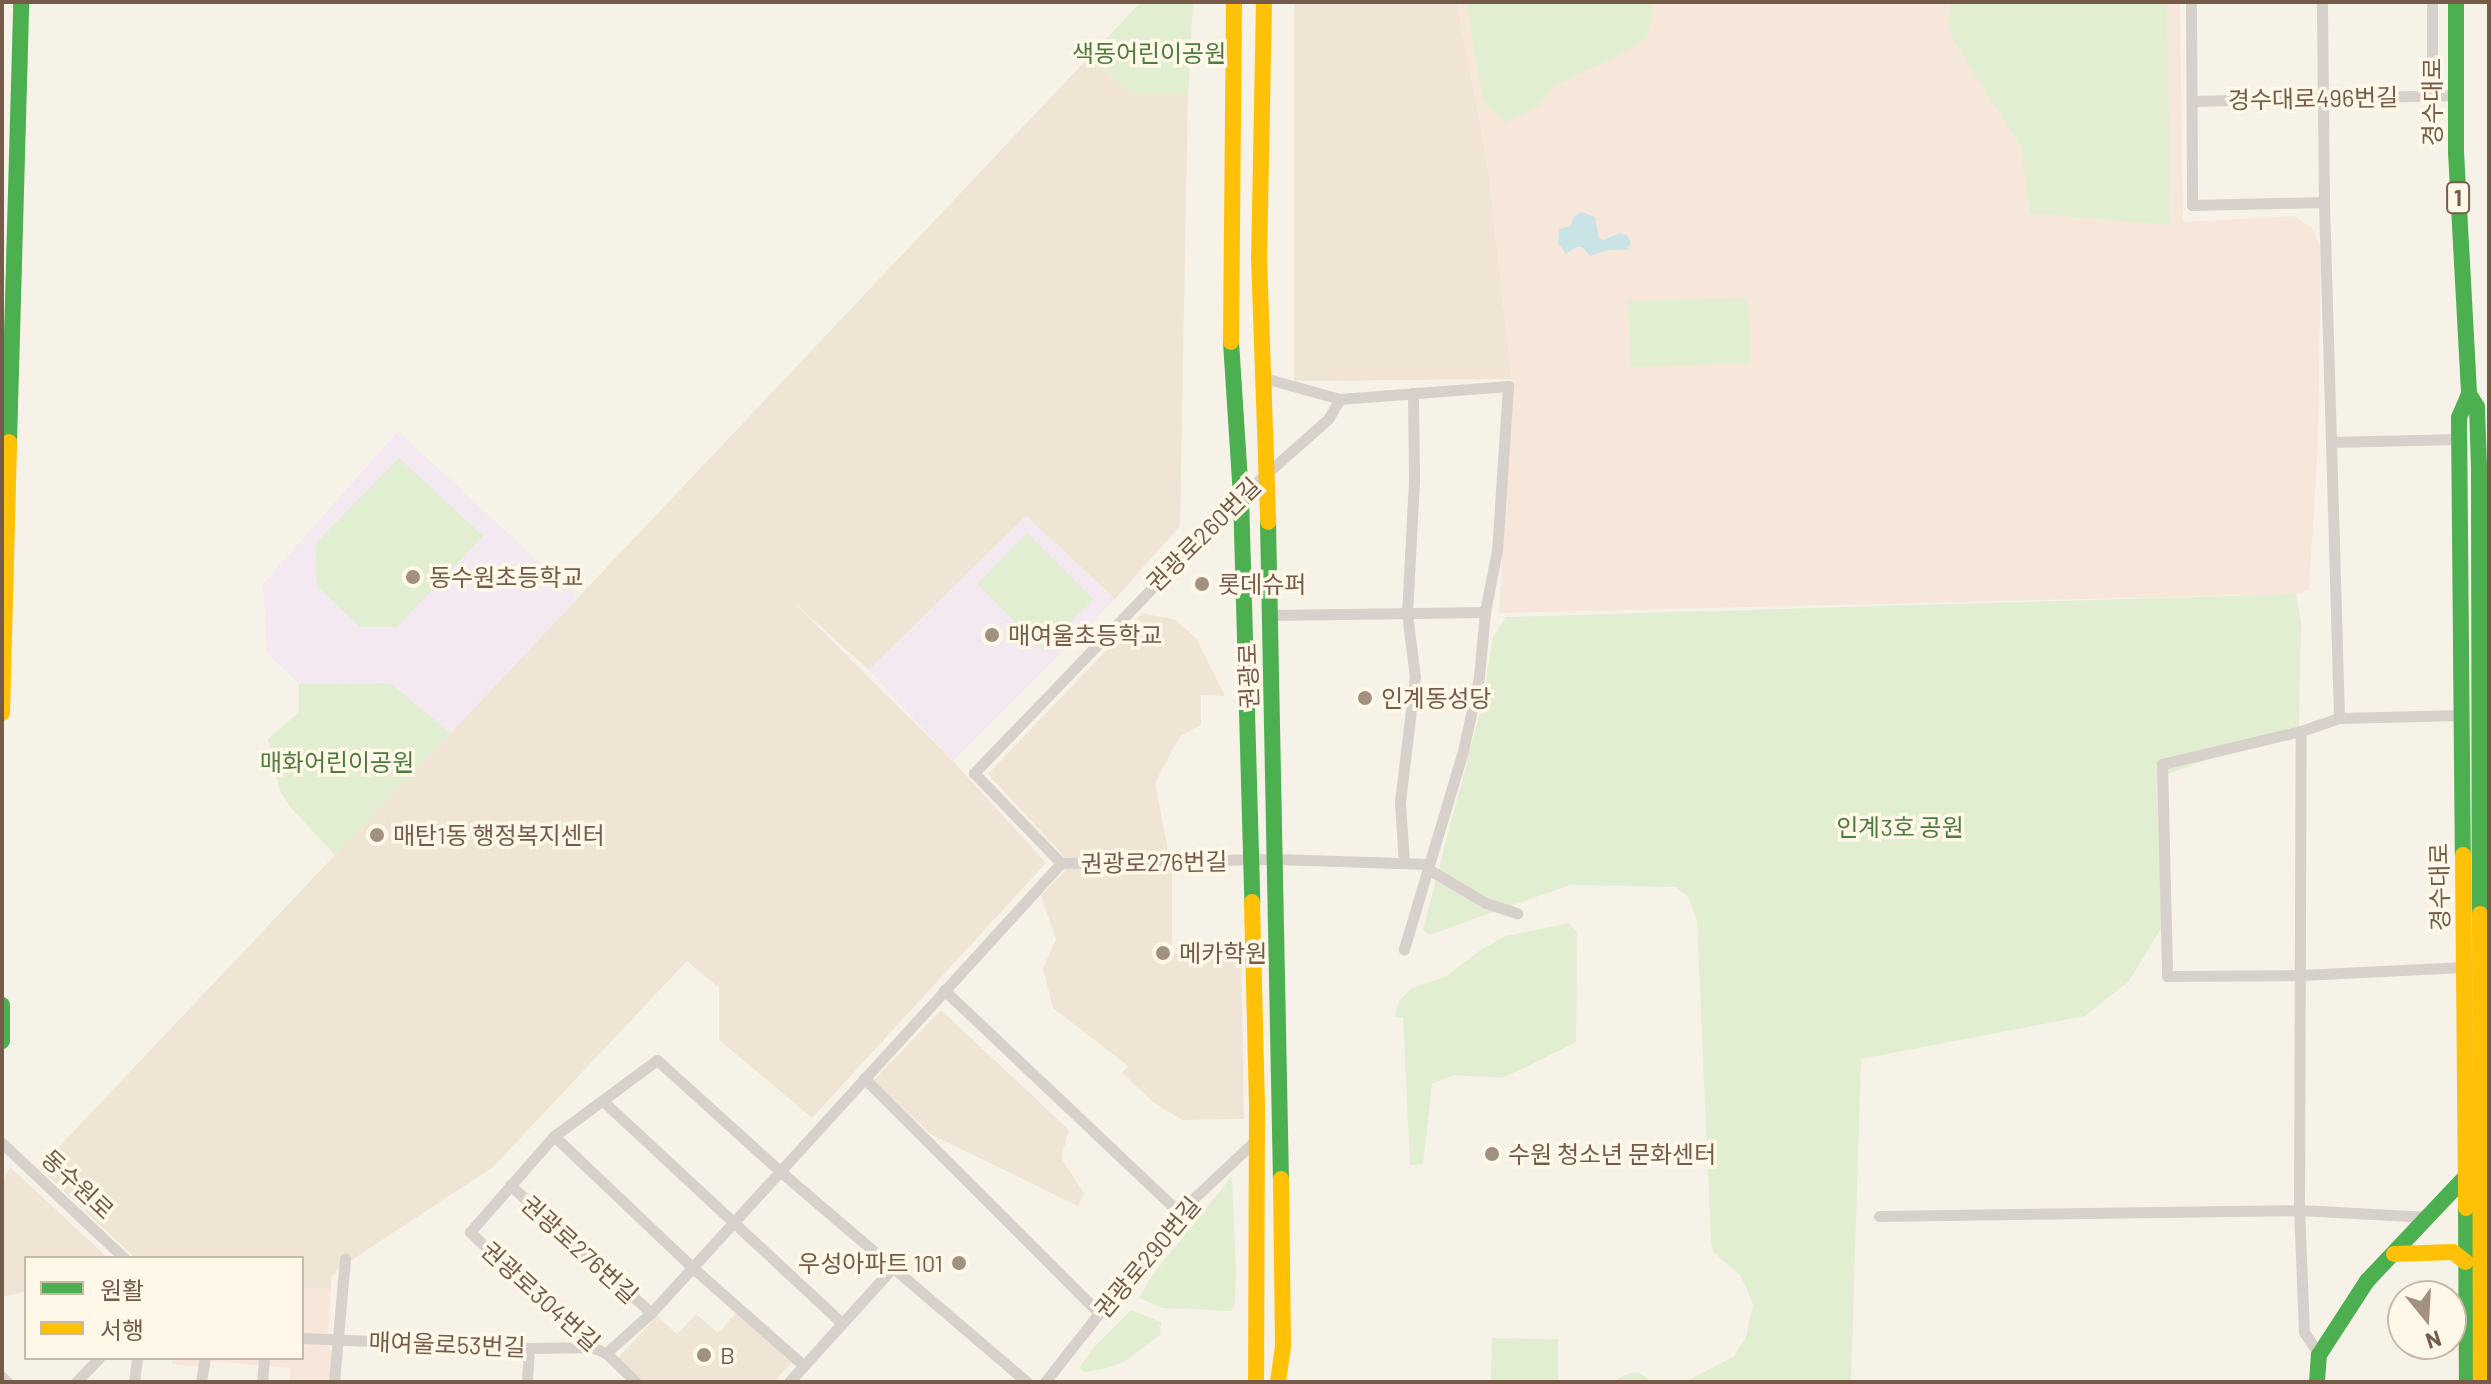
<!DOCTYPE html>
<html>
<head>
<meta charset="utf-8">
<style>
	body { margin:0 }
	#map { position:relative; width:2491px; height:1384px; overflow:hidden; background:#f7f2e8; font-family:Barlow,"Noto Sans KR",sans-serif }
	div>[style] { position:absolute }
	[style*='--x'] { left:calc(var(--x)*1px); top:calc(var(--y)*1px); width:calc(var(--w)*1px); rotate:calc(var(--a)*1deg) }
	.residential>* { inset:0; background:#f0e5d5 }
	.commercial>* { inset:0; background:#f7e7db }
	.education>* { inset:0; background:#f4e8f1 }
	.green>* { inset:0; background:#e1eed2 }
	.water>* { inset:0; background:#cae3e7 }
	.street>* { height:11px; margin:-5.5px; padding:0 5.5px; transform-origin:5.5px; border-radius:5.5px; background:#d8d0ca }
	.fast>* { height:16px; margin:-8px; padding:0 8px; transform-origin:8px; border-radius:8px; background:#4caf50 }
	.slow>* { height:16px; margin:-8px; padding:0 8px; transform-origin:8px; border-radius:8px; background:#ffc107 }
	.dots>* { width:22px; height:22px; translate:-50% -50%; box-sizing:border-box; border:4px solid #fff8e8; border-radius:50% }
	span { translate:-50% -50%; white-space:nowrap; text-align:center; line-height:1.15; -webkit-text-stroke:7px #fff8e8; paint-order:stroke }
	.shield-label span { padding:2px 6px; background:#fff8e8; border:2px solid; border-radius:6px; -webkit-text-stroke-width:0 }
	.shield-label { font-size:22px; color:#755b48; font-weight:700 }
	.park-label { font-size:24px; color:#4d7b40 }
	.street-label { font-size:24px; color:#755b48 }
	.poi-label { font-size:24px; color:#755b48 }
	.left { translate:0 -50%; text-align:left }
	.right { translate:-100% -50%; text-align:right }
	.frame { position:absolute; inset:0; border:4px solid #755b48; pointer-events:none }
	.legend { position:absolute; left:24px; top:1256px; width:280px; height:104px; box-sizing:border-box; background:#fff8e8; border:2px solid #c8b9a8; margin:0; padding:10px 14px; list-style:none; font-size:24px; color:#755b48 }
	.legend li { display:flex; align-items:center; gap:16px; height:40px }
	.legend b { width:40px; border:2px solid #c8b9a8 }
	.north { position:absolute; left:2387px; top:1280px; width:80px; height:80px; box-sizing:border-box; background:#fff8e8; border:2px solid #c8b9a8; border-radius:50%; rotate:162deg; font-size:22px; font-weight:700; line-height:32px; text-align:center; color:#755b48 }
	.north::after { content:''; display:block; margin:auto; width:28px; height:36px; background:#a29080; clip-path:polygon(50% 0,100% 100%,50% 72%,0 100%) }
</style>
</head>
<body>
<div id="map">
	<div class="residential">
		<div style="clip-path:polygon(1294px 2px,1457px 2px,1487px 160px,1512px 379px,1294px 381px)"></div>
		<div style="clip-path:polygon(1089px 57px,1131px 94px,1188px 94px,1180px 526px,1115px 599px,1026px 516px,869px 670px,791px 600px,953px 761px,1046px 863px,812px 1118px,719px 1040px,719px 988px,687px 961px,493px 1167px,338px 1269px,331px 1277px,331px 1289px,302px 1288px,302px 1258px,135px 1258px,39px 1168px)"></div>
		<div style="clip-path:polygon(1142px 613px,1175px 620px,1196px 638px,1225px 696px,1201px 695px,1201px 725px,1180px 736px,1155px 783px,1172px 870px,1172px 953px,1241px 954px,1244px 1119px,1182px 1120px,1153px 1102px,1122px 1073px,1128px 1066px,1053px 1008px,1043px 969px,1056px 939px,1041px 896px,1065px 871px,1063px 855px,988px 774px)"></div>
		<div style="clip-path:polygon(941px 1010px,1069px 1130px,1061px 1158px,1084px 1193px,1078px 1206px,930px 1134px,874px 1080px)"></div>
		<div style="clip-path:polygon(10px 1167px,108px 1258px,109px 1258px,26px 1258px,26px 1291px,2px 1297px,2px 1182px)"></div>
		<div style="clip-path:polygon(737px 1312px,792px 1362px,774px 1382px,644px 1382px,618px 1358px,657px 1316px,677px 1334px,696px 1314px,718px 1333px)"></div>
	</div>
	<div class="commercial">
		<div style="clip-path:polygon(1457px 2px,2180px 2px,2183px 222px,2295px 216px,2312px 228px,2321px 249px,2318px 444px,2309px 590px,2296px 594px,1499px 613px,1512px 379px,1487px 160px)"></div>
		<div style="clip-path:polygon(302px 1288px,331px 1289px,327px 1345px,332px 1352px,330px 1382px,289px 1382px,290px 1368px,201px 1360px,199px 1367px,172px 1364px,172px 1358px,302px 1358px)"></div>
	</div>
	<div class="education">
		<div style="clip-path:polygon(398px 431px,578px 598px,451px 733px,390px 683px,299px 684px,267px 653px,263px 584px)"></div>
		<div style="clip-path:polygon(1026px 516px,1115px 599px,953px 761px,869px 670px)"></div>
	</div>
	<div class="green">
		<div style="clip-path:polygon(1141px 2px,1193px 2px,1188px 94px,1131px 94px,1089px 57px)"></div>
		<div style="clip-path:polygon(1466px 2px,1652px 2px,1652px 19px,1647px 38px,1608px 61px,1554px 86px,1537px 107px,1505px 122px,1483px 101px)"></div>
		<div style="clip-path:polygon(1950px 2px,2167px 2px,2170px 225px,2030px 213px,2021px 147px,1955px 43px,1948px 27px)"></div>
		<div style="clip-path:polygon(1748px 298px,1750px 363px,1630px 367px,1628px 301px)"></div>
		<div style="clip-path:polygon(399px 458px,483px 536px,397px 627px,360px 627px,317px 586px,315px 544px)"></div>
		<div style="clip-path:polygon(1027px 533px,1093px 599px,1043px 650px,977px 584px)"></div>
		<div style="clip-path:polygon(2296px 594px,2301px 622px,2299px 727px,2162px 776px,2168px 917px,2129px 981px,2085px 1016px,1861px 1059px,1851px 1382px,1685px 1382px,1734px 1356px,1746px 1337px,1753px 1304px,1741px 1276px,1713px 1252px,1711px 1240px,1697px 921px,1688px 896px,1675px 887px,1570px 885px,1429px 935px,1423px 930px,1482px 704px,1493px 637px,1506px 617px)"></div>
		<div style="clip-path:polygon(390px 683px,451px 733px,335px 855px,291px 808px,279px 789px,268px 739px,299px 712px,299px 684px)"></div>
		<div style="clip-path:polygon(1569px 923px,1577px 932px,1576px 1042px,1503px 1078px,1454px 1075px,1432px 1084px,1423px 1164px,1410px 1165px,1403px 1018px,1394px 1017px,1399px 1001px,1412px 988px,1445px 977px,1482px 949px,1506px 936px)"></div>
		<div style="clip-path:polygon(1232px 1176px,1236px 1270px,1235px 1305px,1231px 1311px,1163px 1308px,1139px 1298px,1154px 1273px)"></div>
		<div style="clip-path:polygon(1131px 1310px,1161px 1322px,1160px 1335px,1124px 1362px,1103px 1369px,1084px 1372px,1079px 1368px,1095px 1346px)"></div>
		<div style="clip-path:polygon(1492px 1338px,1558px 1339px,1558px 1382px,1491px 1382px)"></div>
		<div style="clip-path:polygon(1630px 1373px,1639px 1373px,1653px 1382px,1611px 1382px)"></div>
	</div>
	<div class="water">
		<div style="clip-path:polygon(1582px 212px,1595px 217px,1599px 238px,1603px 240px,1620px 233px,1627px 235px,1631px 242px,1627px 250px,1608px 250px,1590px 256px,1582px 247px,1576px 247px,1566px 254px,1558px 243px,1559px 229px,1571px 226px,1574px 216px)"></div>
	</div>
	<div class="street">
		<div style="--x:2191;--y:2;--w:203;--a:89.7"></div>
		<div style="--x:2192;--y:205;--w:132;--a:-1.3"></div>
		<div style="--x:2324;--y:202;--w:200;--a:-90.6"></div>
		<div style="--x:2432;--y:2;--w:93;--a:90"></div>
		<div style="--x:2193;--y:101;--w:263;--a:-1.3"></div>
		<div style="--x:2324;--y:202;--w:516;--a:88.33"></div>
		<div style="--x:2339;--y:718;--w:122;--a:-1.4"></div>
		<div style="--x:1261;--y:377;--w:82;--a:15.6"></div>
		<div style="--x:1340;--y:399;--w:169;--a:-4.4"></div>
		<div style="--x:1508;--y:386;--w:164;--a:93.8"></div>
		<div style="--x:1497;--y:550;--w:63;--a:101"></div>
		<div style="--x:1485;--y:612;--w:65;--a:95.3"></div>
		<div style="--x:1479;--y:677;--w:76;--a:102.2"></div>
		<div style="--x:1463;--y:751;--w:207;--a:106.6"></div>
		<div style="--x:2331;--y:442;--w:128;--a:-1.3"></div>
		<div style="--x:1270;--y:615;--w:215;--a:-0.8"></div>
		<div style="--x:2301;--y:731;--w:143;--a:166.6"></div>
		<div style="--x:2162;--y:764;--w:212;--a:88.6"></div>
		<div style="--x:2167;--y:976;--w:134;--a:-0.4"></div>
		<div style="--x:2301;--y:975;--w:163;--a:-2.8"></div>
		<div style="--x:1061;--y:863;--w:125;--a:-134"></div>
		<div style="--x:974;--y:773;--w:385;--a:-46.1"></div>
		<div style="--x:1241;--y:496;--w:116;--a:-41.5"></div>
		<div style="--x:1328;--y:419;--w:23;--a:-59"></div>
		<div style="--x:1404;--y:863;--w:61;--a:-93.8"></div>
		<div style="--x:1400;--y:802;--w:126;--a:-83.2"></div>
		<div style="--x:1415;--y:677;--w:64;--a:-97.2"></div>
		<div style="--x:1407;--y:614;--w:134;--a:-87"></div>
		<div style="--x:1414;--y:480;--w:87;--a:-90.7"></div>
		<div style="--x:1428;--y:869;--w:67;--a:30.4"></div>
		<div style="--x:1486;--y:903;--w:33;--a:18"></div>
		<div style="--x:944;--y:990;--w:323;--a:43.4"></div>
		<div style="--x:864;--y:1078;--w:332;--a:45"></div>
		<div style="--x:604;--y:1102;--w:323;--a:42.9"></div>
		<div style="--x:554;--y:1136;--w:192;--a:43.5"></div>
		<div style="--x:693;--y:1268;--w:148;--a:41.4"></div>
		<div style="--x:2;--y:1143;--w:168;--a:43.3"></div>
		<div style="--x:510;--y:1185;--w:190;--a:42.2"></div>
		<div style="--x:1879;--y:1216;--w:420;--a:-0.8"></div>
		<div style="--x:2299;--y:1210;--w:131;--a:3.1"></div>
		<div style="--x:302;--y:1338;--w:227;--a:2.5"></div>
		<div style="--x:529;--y:1348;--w:63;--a:-0.9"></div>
		<div style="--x:606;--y:1353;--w:60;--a:-41.6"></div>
		<div style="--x:651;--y:1313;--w:609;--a:-47.66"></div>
		<div style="--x:1061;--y:863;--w:215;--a:-1.1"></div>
		<div style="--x:1276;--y:859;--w:153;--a:1.9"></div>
		<div style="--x:2319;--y:1355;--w:27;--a:-123"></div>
		<div style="--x:2304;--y:1332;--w:122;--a:-92.3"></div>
		<div style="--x:2299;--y:1210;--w:479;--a:-89.8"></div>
		<div style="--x:2301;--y:731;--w:40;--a:-18.9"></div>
		<div style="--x:2;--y:1377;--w:7;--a:45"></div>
		<div style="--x:76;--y:1382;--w:33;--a:-46"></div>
		<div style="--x:134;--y:1382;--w:24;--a:-83"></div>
		<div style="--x:201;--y:1382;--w:24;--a:-81"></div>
		<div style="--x:262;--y:1382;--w:24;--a:-85"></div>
		<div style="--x:334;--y:1382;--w:124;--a:-84.9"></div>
		<div style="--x:527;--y:1382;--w:34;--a:-87"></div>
		<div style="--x:636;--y:1382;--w:42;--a:-136"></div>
		<div style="--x:606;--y:1353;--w:15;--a:-157"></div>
		<div style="--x:592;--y:1347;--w:168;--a:-136.7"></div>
		<div style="--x:470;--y:1232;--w:128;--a:-48.8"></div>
		<div style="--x:554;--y:1136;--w:128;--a:-36.4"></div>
		<div style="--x:657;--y:1060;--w:167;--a:42.1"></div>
		<div style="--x:781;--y:1172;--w:323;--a:40.5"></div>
		<div style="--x:789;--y:1382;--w:156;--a:-47.8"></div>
		<div style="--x:1045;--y:1382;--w:216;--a:-51.8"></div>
		<div style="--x:1179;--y:1212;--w:105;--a:-43.1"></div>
	</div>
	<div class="fast">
		<div style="--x:2456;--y:2;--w:150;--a:90"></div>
		<div style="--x:2456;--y:152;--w:242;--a:86.9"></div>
		<div style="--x:2469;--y:394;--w:25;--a:113"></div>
		<div style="--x:2459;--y:417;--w:438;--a:89.5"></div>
		<div style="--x:1231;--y:342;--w:154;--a:86.3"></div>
		<div style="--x:1241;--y:496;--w:406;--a:88.4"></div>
		<div style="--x:2469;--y:394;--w:15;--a:58"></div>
		<div style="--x:2477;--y:407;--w:60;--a:88.1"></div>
		<div style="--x:2479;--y:467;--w:447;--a:89.9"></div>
		<div style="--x:9;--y:442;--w:440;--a:-88.4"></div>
		<div style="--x:1268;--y:522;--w:657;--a:88.87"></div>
		<div style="--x:2;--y:1005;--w:36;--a:90"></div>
		<div style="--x:2466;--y:1208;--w:174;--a:89.7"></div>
		<div style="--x:2317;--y:1382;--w:27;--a:-86"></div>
		<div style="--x:2319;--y:1355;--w:88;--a:-57"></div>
		<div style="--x:2367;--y:1281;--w:151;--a:-46.6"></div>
	</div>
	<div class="slow">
		<div style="--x:1264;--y:2;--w:256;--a:91.1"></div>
		<div style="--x:1259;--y:258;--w:264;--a:88"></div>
		<div style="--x:1231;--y:342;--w:340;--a:-89.5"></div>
		<div style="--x:2;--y:713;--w:271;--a:-88.5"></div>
		<div style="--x:2463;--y:855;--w:353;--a:89.5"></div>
		<div style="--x:1252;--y:902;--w:202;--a:88.6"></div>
		<div style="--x:1257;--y:1104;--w:278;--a:90.2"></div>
		<div style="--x:2480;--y:914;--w:468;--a:89.9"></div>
		<div style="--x:2394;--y:1254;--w:59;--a:-1.9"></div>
		<div style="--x:2453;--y:1252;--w:16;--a:38"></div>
		<div style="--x:1278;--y:1382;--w:37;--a:-82"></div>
		<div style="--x:1283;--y:1345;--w:166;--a:-90.7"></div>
	</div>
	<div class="dots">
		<div style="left:413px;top:577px;background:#a29080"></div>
		<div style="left:1202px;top:584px;background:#a29080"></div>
		<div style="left:992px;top:635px;background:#a29080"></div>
		<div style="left:1365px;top:698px;background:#a29080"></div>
		<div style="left:377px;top:835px;background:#a29080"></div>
		<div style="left:1163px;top:953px;background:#a29080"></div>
		<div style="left:1492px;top:1154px;background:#a29080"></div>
		<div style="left:959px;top:1263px;background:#a29080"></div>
		<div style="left:704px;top:1355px;background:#a29080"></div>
	</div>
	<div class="shield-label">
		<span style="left:2458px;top:198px">1</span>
	</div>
	<div class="park-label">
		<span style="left:1149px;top:53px">색동어린이공원</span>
		<span style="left:337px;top:762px">매화어린이공원</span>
		<span style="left:1900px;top:827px">인계3호 공원</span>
	</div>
	<div class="street-label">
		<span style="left:2313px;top:98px;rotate:-1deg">경수대로496번길</span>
		<span style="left:2432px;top:102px;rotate:-90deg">경수대로</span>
		<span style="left:1203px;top:534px;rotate:-45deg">권광로260번길</span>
		<span style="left:1248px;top:676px;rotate:-92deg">권광로</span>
		<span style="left:1154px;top:862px;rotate:-1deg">권광로276번길</span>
		<span style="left:2439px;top:887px;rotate:-91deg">경수대로</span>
		<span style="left:78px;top:1184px;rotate:43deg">동수원로</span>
		<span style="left:580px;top:1249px;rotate:42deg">권광로276번길</span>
		<span style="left:1147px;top:1257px;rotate:-50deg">권광로290번길</span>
		<span style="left:541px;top:1296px;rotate:42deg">권광로304번길</span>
		<span style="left:447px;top:1344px;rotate:2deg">매여울로53번길</span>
	</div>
	<div class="poi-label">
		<span class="left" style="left:429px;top:577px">동수원초등학교</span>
		<span class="left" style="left:1218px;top:584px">롯데슈퍼</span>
		<span class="left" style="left:1008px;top:635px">매여울초등학교</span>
		<span class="left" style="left:1381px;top:698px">인계동성당</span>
		<span class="left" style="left:393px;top:835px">매탄1동 행정복지센터</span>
		<span class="left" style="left:1179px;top:953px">메카학원</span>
		<span class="left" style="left:1508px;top:1154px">수원 청소년 문화센터</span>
		<span class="right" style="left:943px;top:1263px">우성아파트 101</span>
		<span class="left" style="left:720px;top:1355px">B</span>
	</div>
	<div class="frame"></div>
	<ul class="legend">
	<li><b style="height:10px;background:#4caf50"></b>원활</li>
	<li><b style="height:10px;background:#ffc107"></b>서행</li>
	</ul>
	<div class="north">N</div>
</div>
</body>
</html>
